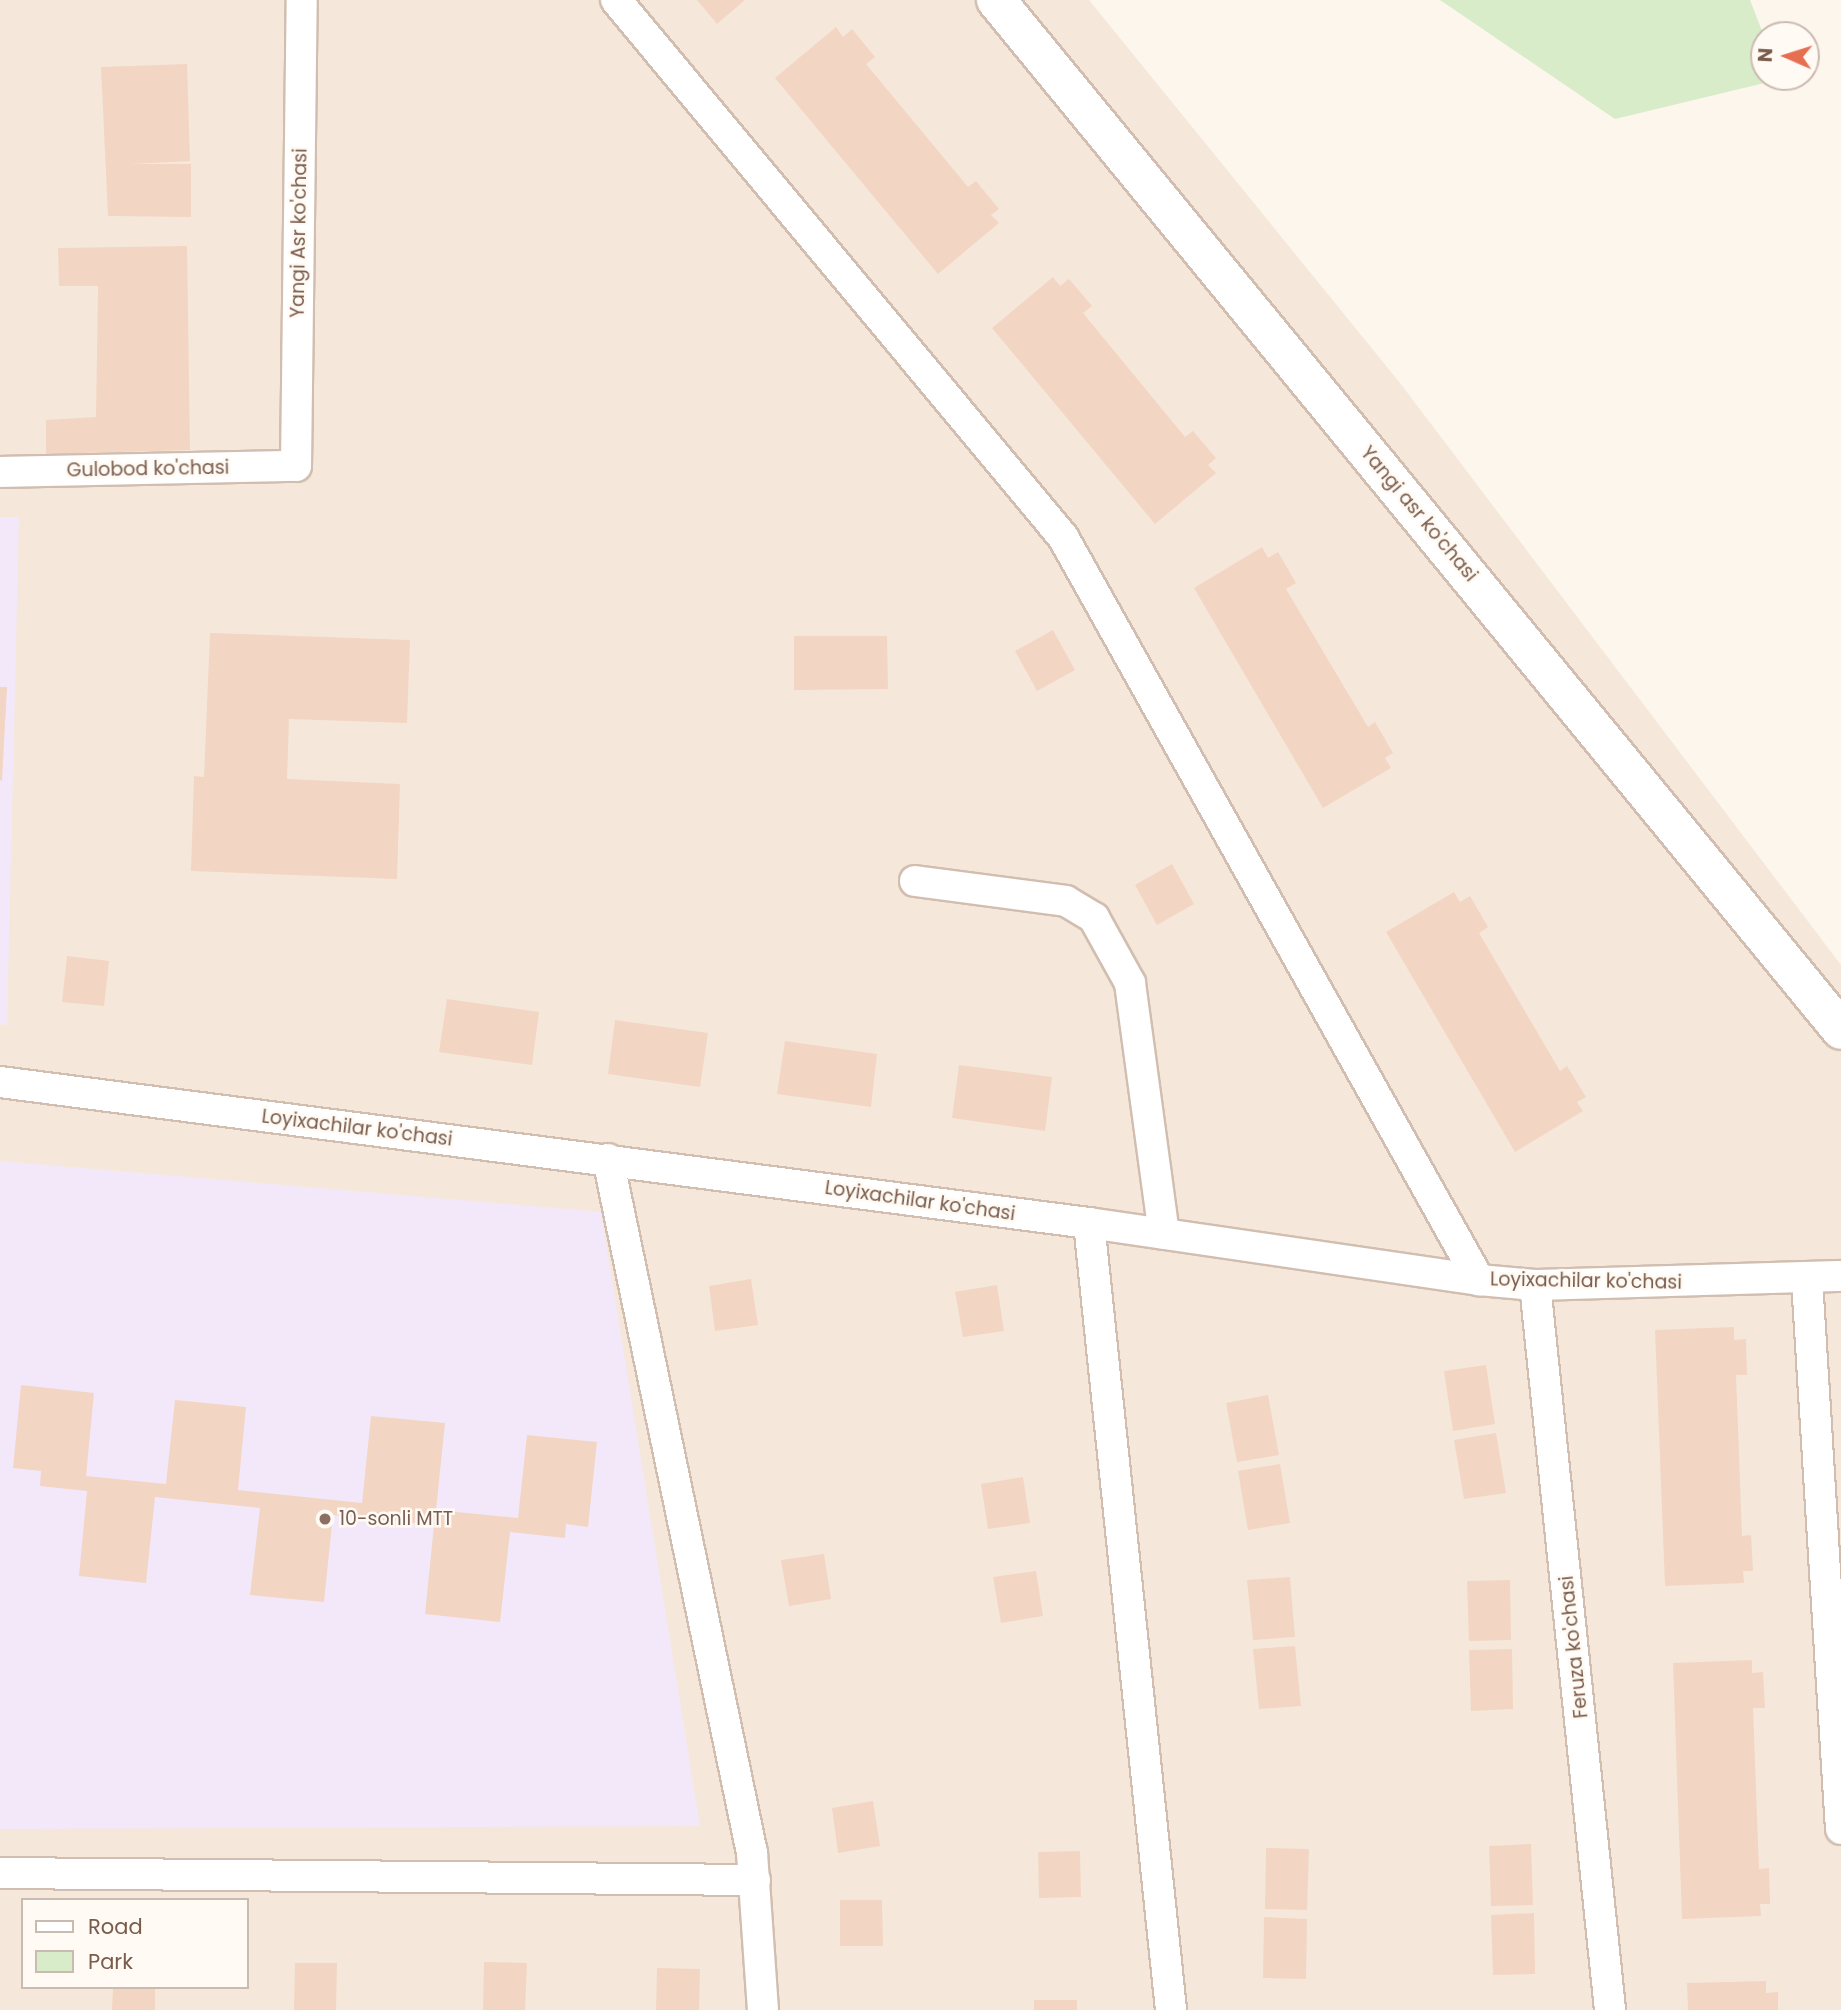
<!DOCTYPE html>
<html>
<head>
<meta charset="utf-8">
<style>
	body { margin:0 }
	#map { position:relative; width:1841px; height:2010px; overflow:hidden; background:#fdf6ec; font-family:Poppins,sans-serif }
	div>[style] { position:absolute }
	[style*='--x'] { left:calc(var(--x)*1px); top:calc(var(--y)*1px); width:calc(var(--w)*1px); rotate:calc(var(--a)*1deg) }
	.residential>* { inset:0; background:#f5e8da }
	.education>* { inset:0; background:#f3e8fa }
	.green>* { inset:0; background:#d8ecc9 }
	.building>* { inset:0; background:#f3d5c3 }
	.roads { filter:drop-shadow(2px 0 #d1beb0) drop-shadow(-2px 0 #d1beb0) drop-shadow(0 2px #d1beb0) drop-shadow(0 -2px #d1beb0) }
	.street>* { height:30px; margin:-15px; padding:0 15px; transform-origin:15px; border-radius:15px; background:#fff }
	.secondary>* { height:38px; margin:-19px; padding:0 19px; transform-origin:19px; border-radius:19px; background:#fff }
	.dots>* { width:19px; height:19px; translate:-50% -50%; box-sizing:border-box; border:4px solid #fffaf3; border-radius:50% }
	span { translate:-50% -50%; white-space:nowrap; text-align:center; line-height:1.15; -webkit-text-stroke:5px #fffaf3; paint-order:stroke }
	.street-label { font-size:19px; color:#7a5c4d }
	.education-label { font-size:19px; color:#785e54 }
	.left { translate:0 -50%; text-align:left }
	.legend { position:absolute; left:21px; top:1898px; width:228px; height:91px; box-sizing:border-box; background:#fffaf3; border:2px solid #cabbb1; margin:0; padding:9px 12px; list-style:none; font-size:21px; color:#7a5c4d }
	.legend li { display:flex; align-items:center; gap:14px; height:35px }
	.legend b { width:35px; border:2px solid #cabbb1 }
	.north { position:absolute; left:1750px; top:21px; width:70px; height:70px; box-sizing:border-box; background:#fffaf3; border:2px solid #cabbb1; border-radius:50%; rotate:273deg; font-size:19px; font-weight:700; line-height:28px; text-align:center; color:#7a5c4d }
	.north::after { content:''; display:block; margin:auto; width:24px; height:32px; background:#e76f51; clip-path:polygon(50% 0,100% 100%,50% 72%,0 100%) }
</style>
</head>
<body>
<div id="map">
	<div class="residential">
		<div style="clip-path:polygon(evenodd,0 0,1089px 0,1400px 383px,1841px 965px,1841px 2010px,0 2010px,0 0,23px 1900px,247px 1900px,247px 1987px,23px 1987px,23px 1900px)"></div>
	</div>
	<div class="education">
		<div style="clip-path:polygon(0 517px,19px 517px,7px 1025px,0 1024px)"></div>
		<div style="clip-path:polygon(0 1161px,601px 1212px,700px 1826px,0 1829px)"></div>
	</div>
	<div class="green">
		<div style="clip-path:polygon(1440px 0,1750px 0,1764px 36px,1764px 77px,1781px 79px,1615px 119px)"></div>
	</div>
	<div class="building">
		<div style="clip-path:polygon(697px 0,745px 0,717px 24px)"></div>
		<div style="clip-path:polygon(836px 27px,843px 37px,852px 29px,875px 57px,866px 64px,968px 187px,976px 181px,999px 209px,991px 215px,999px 223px,938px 274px,775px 78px)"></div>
		<div style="clip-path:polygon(187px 64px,190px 161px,129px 164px,191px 164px,191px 217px,108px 216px,101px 67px)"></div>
		<div style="clip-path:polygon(187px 246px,190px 450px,46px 454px,46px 420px,96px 417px,98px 286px,59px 286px,58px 248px)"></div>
		<div style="clip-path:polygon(1053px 277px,1060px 286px,1069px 279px,1092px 306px,1083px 313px,1185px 437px,1193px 431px,1216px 458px,1208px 465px,1216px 473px,1155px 524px,992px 328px)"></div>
		<div style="clip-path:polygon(1262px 547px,1268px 558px,1278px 552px,1296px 583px,1286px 589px,1368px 727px,1375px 722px,1393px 753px,1385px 758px,1391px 768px,1323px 808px,1194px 588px)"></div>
		<div style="clip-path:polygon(1053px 630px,1075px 670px,1037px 691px,1015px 651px)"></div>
		<div style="clip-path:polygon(210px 633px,410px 640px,407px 723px,289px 719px,287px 779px,400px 784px,397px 879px,191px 871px,194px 776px,204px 777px)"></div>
		<div style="clip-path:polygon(794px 636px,887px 636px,888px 689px,794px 690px)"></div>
		<div style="clip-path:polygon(0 687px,7px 687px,2px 781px,0 780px)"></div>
		<div style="clip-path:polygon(1172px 864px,1194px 904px,1157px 925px,1135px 885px)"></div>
		<div style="clip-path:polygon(1454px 892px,1460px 902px,1470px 896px,1488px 927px,1479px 933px,1560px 1071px,1567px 1066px,1586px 1097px,1577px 1102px,1583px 1111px,1515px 1152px,1386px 932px)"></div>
		<div style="clip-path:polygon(67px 956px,109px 961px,104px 1006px,62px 1002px)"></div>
		<div style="clip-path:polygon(447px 999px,539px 1012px,532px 1065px,439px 1052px)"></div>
		<div style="clip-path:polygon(615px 1020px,708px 1033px,700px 1087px,608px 1074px)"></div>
		<div style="clip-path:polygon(785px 1041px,877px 1054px,871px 1107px,777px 1094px)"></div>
		<div style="clip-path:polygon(959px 1065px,1052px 1077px,1045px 1131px,952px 1118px)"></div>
		<div style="clip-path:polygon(751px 1279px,758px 1325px,715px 1331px,709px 1286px)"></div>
		<div style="clip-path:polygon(997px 1285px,1004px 1331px,963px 1337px,955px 1292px)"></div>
		<div style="clip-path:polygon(1734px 1327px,1734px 1340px,1746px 1339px,1747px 1375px,1736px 1375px,1742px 1536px,1751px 1535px,1753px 1571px,1743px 1571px,1744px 1583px,1665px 1586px,1655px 1330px)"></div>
		<div style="clip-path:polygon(1486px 1365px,1495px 1424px,1453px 1431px,1444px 1371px)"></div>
		<div style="clip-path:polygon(21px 1385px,94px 1393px,86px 1476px,166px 1484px,175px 1400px,246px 1407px,238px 1490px,362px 1503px,371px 1416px,445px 1423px,436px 1510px,518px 1518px,527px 1435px,597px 1442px,588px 1527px,566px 1524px,565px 1538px,510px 1532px,500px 1622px,425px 1614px,434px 1525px,333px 1515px,324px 1602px,250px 1595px,260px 1508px,155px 1497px,146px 1583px,79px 1576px,87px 1491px,40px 1486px,41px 1471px,13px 1468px)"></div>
		<div style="clip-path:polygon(1268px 1395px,1279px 1455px,1237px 1462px,1226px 1403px)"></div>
		<div style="clip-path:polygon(1496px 1433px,1506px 1493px,1464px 1499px,1454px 1440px)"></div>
		<div style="clip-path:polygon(1280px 1464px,1290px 1523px,1248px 1530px,1238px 1471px)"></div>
		<div style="clip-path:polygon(1023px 1477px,1030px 1523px,988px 1529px,981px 1484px)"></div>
		<div style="clip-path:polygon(824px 1554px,831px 1599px,789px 1606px,781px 1560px)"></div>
		<div style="clip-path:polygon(1036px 1571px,1043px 1616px,1001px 1623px,993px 1577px)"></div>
		<div style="clip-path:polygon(1290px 1577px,1295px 1637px,1253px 1640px,1247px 1580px)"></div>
		<div style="clip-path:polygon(1510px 1580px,1511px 1640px,1469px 1641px,1467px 1581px)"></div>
		<div style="clip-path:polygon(1295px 1646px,1301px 1706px,1259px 1709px,1253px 1649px)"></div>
		<div style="clip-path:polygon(1512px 1649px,1513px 1709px,1471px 1711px,1469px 1650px)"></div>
		<div style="clip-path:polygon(1752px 1660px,1752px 1673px,1763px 1672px,1765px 1708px,1753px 1708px,1759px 1869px,1769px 1868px,1770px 1904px,1760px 1904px,1761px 1916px,1682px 1919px,1673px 1663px)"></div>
		<div style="clip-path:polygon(873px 1801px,880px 1846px,838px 1853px,832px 1808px)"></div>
		<div style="clip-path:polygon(1531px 1844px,1533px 1905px,1491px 1906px,1489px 1846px)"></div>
		<div style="clip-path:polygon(1266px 1848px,1309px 1849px,1307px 1910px,1265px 1909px)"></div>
		<div style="clip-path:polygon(1080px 1851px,1081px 1897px,1039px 1898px,1038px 1852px)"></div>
		<div style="clip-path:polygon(840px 1900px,882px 1900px,883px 1946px,840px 1946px)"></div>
		<div style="clip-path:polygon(1534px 1913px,1535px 1974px,1493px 1975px,1491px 1915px)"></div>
		<div style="clip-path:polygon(1264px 1917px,1307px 1919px,1306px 1979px,1263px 1978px)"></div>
		<div style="clip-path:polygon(484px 1962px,527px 1963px,525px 2010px,483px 2010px)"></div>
		<div style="clip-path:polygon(295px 1963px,337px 1963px,336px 2010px,294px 2010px)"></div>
		<div style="clip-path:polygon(657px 1968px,700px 1969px,699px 2010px,656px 2010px)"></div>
		<div style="clip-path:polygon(1766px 1981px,1766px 1993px,1778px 1992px,1778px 2010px,1688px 2010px,1687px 1983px)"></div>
		<div style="clip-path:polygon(113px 1987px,155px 1987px,155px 2010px,112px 2010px)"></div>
		<div style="clip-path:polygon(1034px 2000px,1077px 2000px,1077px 2010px,1034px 2010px)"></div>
	</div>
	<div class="roads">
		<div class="street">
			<div style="--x:616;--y:0;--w:699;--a:50.23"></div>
			<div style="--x:1063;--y:537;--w:852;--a:60.76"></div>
			<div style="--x:0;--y:472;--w:296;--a:-1.2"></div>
			<div style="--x:296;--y:466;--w:466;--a:-89.3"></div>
			<div style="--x:915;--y:881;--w:152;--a:7.5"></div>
			<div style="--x:1066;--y:901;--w:33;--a:31"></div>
			<div style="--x:1094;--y:918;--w:74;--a:61"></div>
			<div style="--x:1130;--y:983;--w:253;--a:82.3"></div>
			<div style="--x:0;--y:1082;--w:1098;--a:7.38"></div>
			<div style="--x:1089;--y:1223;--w:394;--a:8.3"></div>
			<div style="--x:1479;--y:1280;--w:56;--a:5.1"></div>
			<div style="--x:1535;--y:1285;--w:306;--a:-1.7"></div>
			<div style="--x:608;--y:1159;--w:709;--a:78.28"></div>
			<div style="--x:752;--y:1853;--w:157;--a:86"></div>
			<div style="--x:1089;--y:1223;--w:791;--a:84.05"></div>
			<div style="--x:1807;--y:1280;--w:550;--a:86.46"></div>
			<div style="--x:1535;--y:1285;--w:729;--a:84.09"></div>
			<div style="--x:0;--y:1873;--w:755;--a:0.53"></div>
		</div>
		<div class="secondary">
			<div style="--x:996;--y:0;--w:1332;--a:50.63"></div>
		</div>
	</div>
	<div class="dots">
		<div style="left:325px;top:1519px;background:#8d6e63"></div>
	</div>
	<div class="street-label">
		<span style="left:299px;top:233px;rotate:-89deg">Yangi Asr ko'chasi</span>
		<span style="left:148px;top:469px;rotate:-1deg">Gulobod ko'chasi</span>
		<span style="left:1419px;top:514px;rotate:50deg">Yangi asr ko'chasi</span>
		<span style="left:357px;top:1128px;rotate:7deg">Loyixachilar ko'chasi</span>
		<span style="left:920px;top:1201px;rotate:8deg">Loyixachilar ko'chasi</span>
		<span style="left:1586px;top:1281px;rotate:1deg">Loyixachilar ko'chasi</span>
		<span style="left:1574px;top:1647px;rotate:-96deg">Feruza ko'chasi</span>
	</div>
	<div class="education-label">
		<span class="left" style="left:339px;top:1519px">10-sonli MTT</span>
	</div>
	<ul class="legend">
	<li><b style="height:9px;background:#fff"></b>Road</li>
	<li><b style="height:19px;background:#d8ecc9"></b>Park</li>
	</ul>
	<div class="north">N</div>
</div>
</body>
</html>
